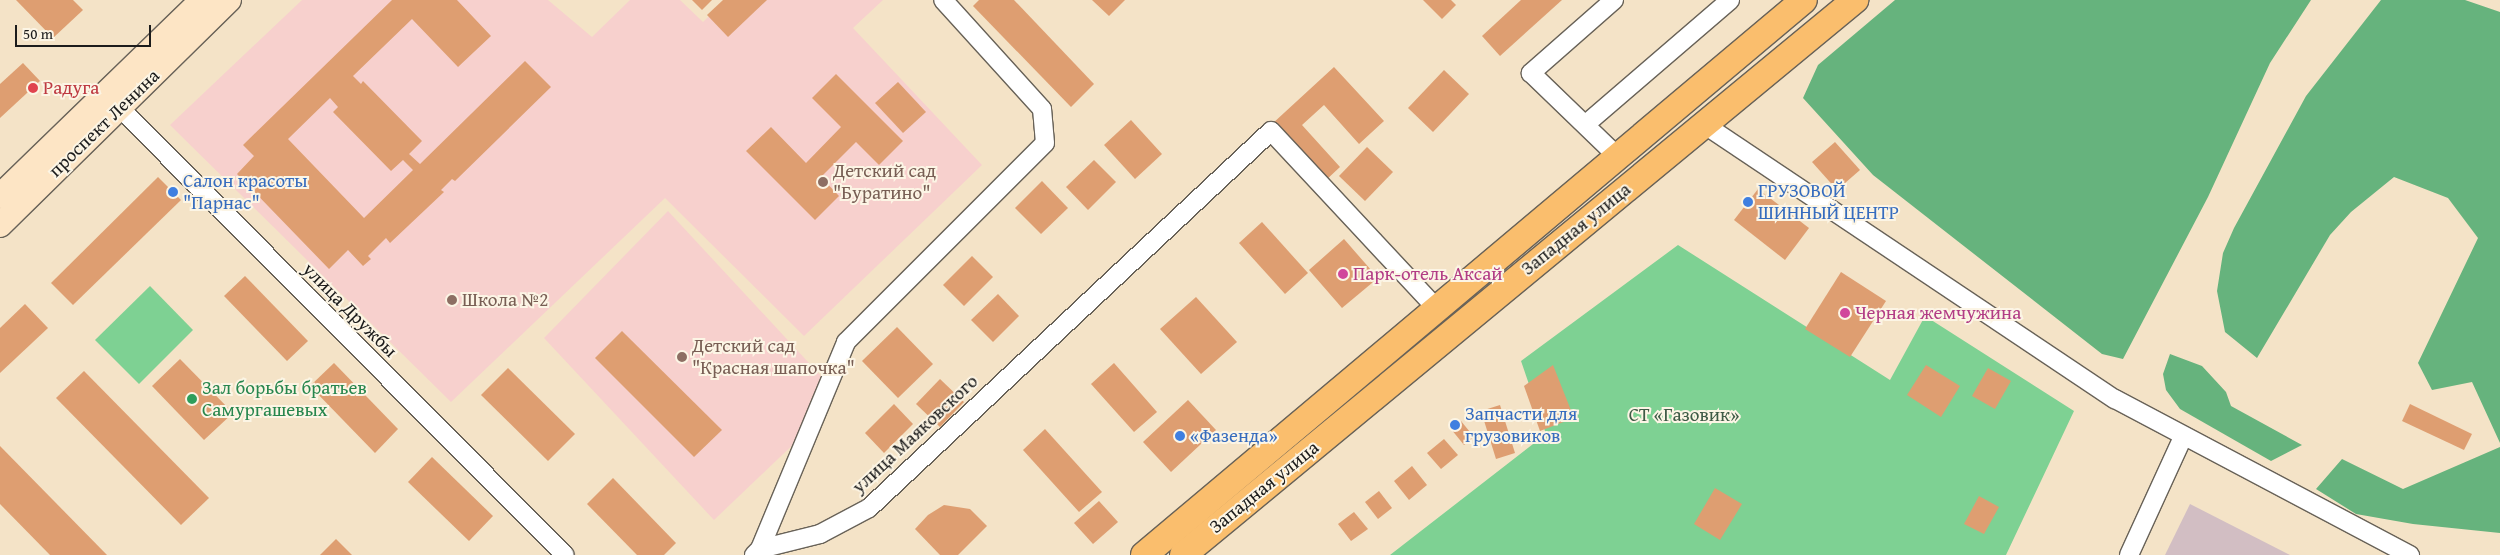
<!DOCTYPE html>
<html>
<head>
<meta charset="utf-8">
<style>
	body { margin:0 }
	#map { position:relative; width:2500px; height:555px; overflow:hidden; background:#f4e3c7; font-family:"Gentium Book Plus",serif }
	div>[style] { position:absolute }
	[style*='--x'] { left:calc(var(--x)*1px); top:calc(var(--y)*1px); width:calc(var(--w)*1px); rotate:calc(var(--a)*1deg) }
	.built>* { inset:0; background:#f7d0cd }
	.industrial>* { inset:0; background:#d2bec3 }
	.green>* { inset:0; background:#7ed193 }
	.forest>* { inset:0; background:#66b37d }
	.building>* { inset:0; background:#de9e71 }
	.roads { filter:drop-shadow(1px 0 #686258) drop-shadow(-1px 0 #686258) drop-shadow(0 1px #686258) drop-shadow(0 -1px #686258) }
	.minor>* { height:18px; margin:-9px; padding:0 9px; transform-origin:9px; border-radius:9px; background:#fff }
	.secondary>* { height:24px; margin:-12px; padding:0 12px; transform-origin:12px; border-radius:12px; background:#fde5c5 }
	.primary>* { height:26px; margin:-13px; padding:0 13px; transform-origin:13px; border-radius:13px; background:#fabe6d }
	.dots>* { width:14px; height:14px; translate:-50% -50%; box-sizing:border-box; border:2px solid #fcf5e5; border-radius:50% }
	span { translate:-50% -50%; white-space:nowrap; text-align:center; line-height:1.15; -webkit-text-stroke:4px #fcf5e5; paint-order:stroke }
	.health-label { font-size:19px; color:#be3a42 }
	.left { translate:0 -50%; text-align:left }
	.street-label { font-size:19px; color:#1c1c1c }
	.education-label { font-size:19px; color:#785e54 }
	.shop-label { font-size:19px; color:#366cbe }
	.hotel-label { font-size:19px; color:#b23c85 }
	.leisure-label { font-size:19px; color:#27864d }
	.park-label { font-size:19px; color:#3e5b46 }
	.scale { position:absolute; left:15px; top:25px; width:136px; height:22px; box-sizing:border-box; border:2px solid #1c1c1c; border-top:0; padding-left:6px; font-size:15px; line-height:18px; white-space:nowrap; color:#1c1c1c; -webkit-text-stroke:4px #fcf5e5; paint-order:stroke }
</style>
</head>
<body>
<div id="map">
	<div class="built">
		<div style="clip-path:polygon(302px 0,548px 0,592px 37px,630px 0,680px 0,703px 22px,726px 0,883px 0,853px 28px,982px 165px,804px 336px,665px 198px,451px 402px,170px 125px)"></div>
		<div style="clip-path:polygon(668px 211px,821px 376px,802px 436px,714px 520px,544px 338px)"></div>
	</div>
	<div class="industrial">
		<div style="clip-path:polygon(2190px 504px,2290px 555px,2165px 555px)"></div>
	</div>
	<div class="green">
		<div style="clip-path:polygon(1678px 245px,1890px 380px,1925px 316px,2074px 411px,2006px 555px,1390px 555px,1546px 434px,1521px 361px)"></div>
		<div style="clip-path:polygon(150px 286px,193px 330px,139px 384px,95px 340px)"></div>
	</div>
	<div class="forest">
		<div style="clip-path:polygon(1895px 0,2311px 0,2270px 63px,2208px 197px,2123px 359px,2102px 354px,1873px 175px,1803px 98px,1818px 65px)"></div>
		<div style="clip-path:polygon(2381px 0,2465px 0,2500px 12px,2500px 443px,2472px 382px,2432px 390px,2418px 363px,2478px 238px,2448px 198px,2394px 177px,2351px 212px,2330px 235px,2257px 358px,2225px 332px,2217px 291px,2223px 253px,2234px 228px,2306px 96px)"></div>
		<div style="clip-path:polygon(2170px 354px,2202px 366px,2226px 392px,2231px 406px,2302px 445px,2271px 461px,2180px 409px,2166px 390px,2163px 374px)"></div>
		<div style="clip-path:polygon(2500px 447px,2500px 533px,2413px 524px,2356px 514px,2316px 489px,2342px 459px,2403px 489px)"></div>
	</div>
	<div class="building">
		<div style="clip-path:polygon(16px 0,73px 0,83px 10px,53px 38px)"></div>
		<div style="clip-path:polygon(evenodd,392px 0,457px 0,491px 36px,458px 67px,412px 19px,353px 76px,361px 84px,363px 81px,422px 141px,409px 154px,420px 164px,525px 61px,551px 87px,455px 181px,452px 179px,441px 190px,444px 192px,390px 243px,386px 238px,368px 256px,371px 259px,363px 266px,348px 250px,329px 269px,237px 174px,254px 156px,243px 145px,392px 0,330px 98px,338px 107px,333px 112px,391px 171px,403px 160px,413px 170px,364px 218px,288px 139px,330px 98px)"></div>
		<div style="clip-path:polygon(692px 0,712px 0,702px 10px)"></div>
		<div style="clip-path:polygon(723px 0,767px 0,728px 37px,707px 15px)"></div>
		<div style="clip-path:polygon(979px 0,1014px 0,1094px 84px,1071px 107px,973px 6px)"></div>
		<div style="clip-path:polygon(1092px 0,1125px 0,1109px 16px)"></div>
		<div style="clip-path:polygon(1423px 0,1451px 0,1456px 5px,1442px 19px)"></div>
		<div style="clip-path:polygon(1521px 0,1562px 0,1500px 56px,1482px 36px)"></div>
		<div style="clip-path:polygon(23px 63px,40px 81px,0 118px,0 84px)"></div>
		<div style="clip-path:polygon(1334px 67px,1384px 121px,1359px 144px,1324px 105px,1302px 125px,1340px 167px,1325px 181px,1272px 124px)"></div>
		<div style="clip-path:polygon(1444px 70px,1469px 94px,1433px 132px,1408px 108px)"></div>
		<div style="clip-path:polygon(836px 74px,903px 141px,879px 165px,856px 142px,821px 177px,839px 196px,815px 220px,746px 151px,771px 127px,806px 163px,841px 127px,812px 98px)"></div>
		<div style="clip-path:polygon(898px 82px,926px 112px,903px 133px,875px 103px)"></div>
		<div style="clip-path:polygon(1131px 120px,1162px 154px,1135px 179px,1104px 145px)"></div>
		<div style="clip-path:polygon(1835px 142px,1860px 170px,1837px 190px,1812px 162px)"></div>
		<div style="clip-path:polygon(1367px 147px,1393px 172px,1365px 201px,1339px 176px)"></div>
		<div style="clip-path:polygon(1094px 160px,1116px 182px,1088px 210px,1066px 187px)"></div>
		<div style="clip-path:polygon(158px 177px,181px 200px,73px 305px,51px 283px)"></div>
		<div style="clip-path:polygon(1042px 181px,1068px 208px,1041px 234px,1015px 208px)"></div>
		<div style="clip-path:polygon(1758px 189px,1809px 228px,1785px 260px,1734px 220px)"></div>
		<div style="clip-path:polygon(1262px 222px,1308px 273px,1285px 294px,1239px 243px)"></div>
		<div style="clip-path:polygon(1344px 239px,1378px 278px,1342px 308px,1309px 270px)"></div>
		<div style="clip-path:polygon(972px 256px,993px 277px,964px 306px,943px 285px)"></div>
		<div style="clip-path:polygon(1841px 272px,1886px 301px,1850px 357px,1805px 329px)"></div>
		<div style="clip-path:polygon(245px 276px,308px 341px,287px 361px,224px 296px)"></div>
		<div style="clip-path:polygon(998px 294px,1019px 316px,993px 342px,971px 320px)"></div>
		<div style="clip-path:polygon(1196px 297px,1237px 342px,1201px 374px,1160px 329px)"></div>
		<div style="clip-path:polygon(25px 304px,48px 328px,0 373px,0 328px)"></div>
		<div style="clip-path:polygon(897px 327px,933px 364px,898px 398px,862px 361px)"></div>
		<div style="clip-path:polygon(622px 331px,722px 430px,694px 457px,595px 358px)"></div>
		<div style="clip-path:polygon(180px 359px,233px 413px,204px 440px,152px 386px)"></div>
		<div style="clip-path:polygon(334px 363px,398px 429px,375px 453px,310px 386px)"></div>
		<div style="clip-path:polygon(1114px 363px,1157px 412px,1134px 432px,1091px 384px)"></div>
		<div style="clip-path:polygon(1553px 365px,1574px 418px,1540px 431px,1524px 386px)"></div>
		<div style="clip-path:polygon(1926px 365px,1960px 386px,1941px 417px,1907px 395px)"></div>
		<div style="clip-path:polygon(508px 368px,575px 434px,548px 461px,481px 395px)"></div>
		<div style="clip-path:polygon(1988px 368px,2011px 381px,1995px 409px,1972px 396px)"></div>
		<div style="clip-path:polygon(84px 371px,209px 498px,181px 525px,56px 398px)"></div>
		<div style="clip-path:polygon(940px 379px,964px 402px,940px 427px,916px 404px)"></div>
		<div style="clip-path:polygon(1188px 400px,1216px 430px,1171px 472px,1143px 442px)"></div>
		<div style="clip-path:polygon(894px 404px,913px 424px,884px 453px,865px 433px)"></div>
		<div style="clip-path:polygon(2410px 404px,2472px 434px,2464px 450px,2402px 421px)"></div>
		<div style="clip-path:polygon(1500px 405px,1515px 453px,1496px 459px,1481px 411px)"></div>
		<div style="clip-path:polygon(1461px 421px,1474px 437px,1464px 445px,1451px 429px)"></div>
		<div style="clip-path:polygon(1045px 429px,1102px 492px,1079px 512px,1023px 450px)"></div>
		<div style="clip-path:polygon(1444px 439px,1458px 455px,1441px 469px,1427px 453px)"></div>
		<div style="clip-path:polygon(0 446px,107px 555px,50px 555px,0 504px)"></div>
		<div style="clip-path:polygon(432px 457px,493px 516px,469px 541px,408px 482px)"></div>
		<div style="clip-path:polygon(1412px 466px,1427px 485px,1409px 500px,1394px 481px)"></div>
		<div style="clip-path:polygon(613px 478px,676px 543px,664px 555px,637px 555px,587px 504px)"></div>
		<div style="clip-path:polygon(1715px 488px,1742px 504px,1720px 540px,1694px 524px)"></div>
		<div style="clip-path:polygon(1379px 491px,1392px 508px,1378px 519px,1365px 502px)"></div>
		<div style="clip-path:polygon(1979px 496px,1999px 507px,1984px 534px,1964px 524px)"></div>
		<div style="clip-path:polygon(1099px 501px,1118px 522px,1093px 544px,1074px 523px)"></div>
		<div style="clip-path:polygon(944px 505px,970px 509px,987px 526px,958px 555px,940px 555px,915px 529px,928px 515px)"></div>
		<div style="clip-path:polygon(1354px 512px,1368px 529px,1351px 541px,1338px 524px)"></div>
		<div style="clip-path:polygon(336px 539px,352px 555px,320px 555px)"></div>
	</div>
	<div class="roads">
		<div class="minor">
			<div style="--x:1614;--y:0;--w:111;--a:138.7"></div>
			<div style="--x:1531;--y:73;--w:121;--a:44"></div>
			<div style="--x:111;--y:99;--w:643;--a:45.13"></div>
			<div style="--x:1586;--y:124;--w:190;--a:-40.7"></div>
			<div style="--x:1705;--y:125;--w:493;--a:33.8"></div>
			<div style="--x:2115;--y:399;--w:334;--a:27.9"></div>
			<div style="--x:760;--y:549;--w:62;--a:-14"></div>
			<div style="--x:820;--y:534;--w:55;--a:-28"></div>
			<div style="--x:869;--y:508;--w:551;--a:-43.16"></div>
			<div style="--x:1271;--y:131;--w:243;--a:47"></div>
			<div style="--x:754;--y:555;--w:8;--a:-45"></div>
			<div style="--x:760;--y:549;--w:224;--a:-67.4"></div>
			<div style="--x:846;--y:342;--w:281;--a:-45"></div>
			<div style="--x:1045;--y:143;--w:34;--a:-95"></div>
			<div style="--x:1042;--y:109;--w:147;--a:-132.2"></div>
			<div style="--x:2129;--y:555;--w:130;--a:-65.4"></div>
		</div>
		<div class="secondary">
			<div style="--x:0;--y:196;--w:281;--a:-44.1"></div>
			<div style="--x:0;--y:225;--w:321;--a:-44.5"></div>
		</div>
		<div class="primary">
			<div style="--x:1144;--y:555;--w:862;--a:-40.06"></div>
			<div style="--x:1183;--y:555;--w:872;--a:-39.55"></div>
		</div>
	</div>
	<div class="dots">
		<div style="left:33px;top:88px;background:#e0444e"></div>
		<div style="left:823px;top:182px;background:#8d6e63"></div>
		<div style="left:173px;top:192px;background:#3f7fe0"></div>
		<div style="left:1748px;top:202px;background:#3f7fe0"></div>
		<div style="left:1343px;top:274px;background:#d1479c"></div>
		<div style="left:452px;top:300px;background:#8d6e63"></div>
		<div style="left:1845px;top:313px;background:#d1479c"></div>
		<div style="left:682px;top:357px;background:#8d6e63"></div>
		<div style="left:192px;top:399px;background:#2e9e5b"></div>
		<div style="left:1455px;top:425px;background:#3f7fe0"></div>
		<div style="left:1180px;top:436px;background:#3f7fe0"></div>
	</div>
	<div class="health-label">
		<span class="left" style="left:43px;top:88px">Радуга</span>
	</div>
	<div class="street-label">
		<span style="left:104px;top:123px;rotate:-44deg">проспект Ленина</span>
		<span style="left:1576px;top:229px;rotate:-39deg">Западная улица</span>
		<span style="left:350px;top:310px;rotate:45deg">улица Дружбы</span>
		<span style="left:915px;top:434px;rotate:-43deg">улица Маяковского</span>
		<span style="left:1264px;top:487px;rotate:-39deg">Западная улица</span>
	</div>
	<div class="education-label">
		<span class="left" style="left:833px;top:182px">Детский сад<br>"Буратино"</span>
		<span class="left" style="left:462px;top:300px">Школа №2</span>
		<span class="left" style="left:692px;top:357px">Детский сад<br>"Красная шапочка"</span>
	</div>
	<div class="shop-label">
		<span class="left" style="left:183px;top:192px">Салон красоты<br>"Парнас"</span>
		<span class="left" style="left:1758px;top:202px">ГРУЗОВОЙ<br>ШИННЫЙ ЦЕНТР</span>
		<span class="left" style="left:1465px;top:425px">Запчасти для<br>грузовиков</span>
		<span class="left" style="left:1190px;top:436px">«Фазенда»</span>
	</div>
	<div class="hotel-label">
		<span class="left" style="left:1353px;top:274px">Парк-отель Аксай</span>
		<span class="left" style="left:1855px;top:313px">Черная жемчужина</span>
	</div>
	<div class="leisure-label">
		<span class="left" style="left:202px;top:399px">Зал борьбы братьев<br>Самургашевых</span>
	</div>
	<div class="park-label">
		<span style="left:1684px;top:415px">СТ «Газовик»</span>
	</div>
	<div class="scale">50 m</div>
</div>
</body>
</html>
